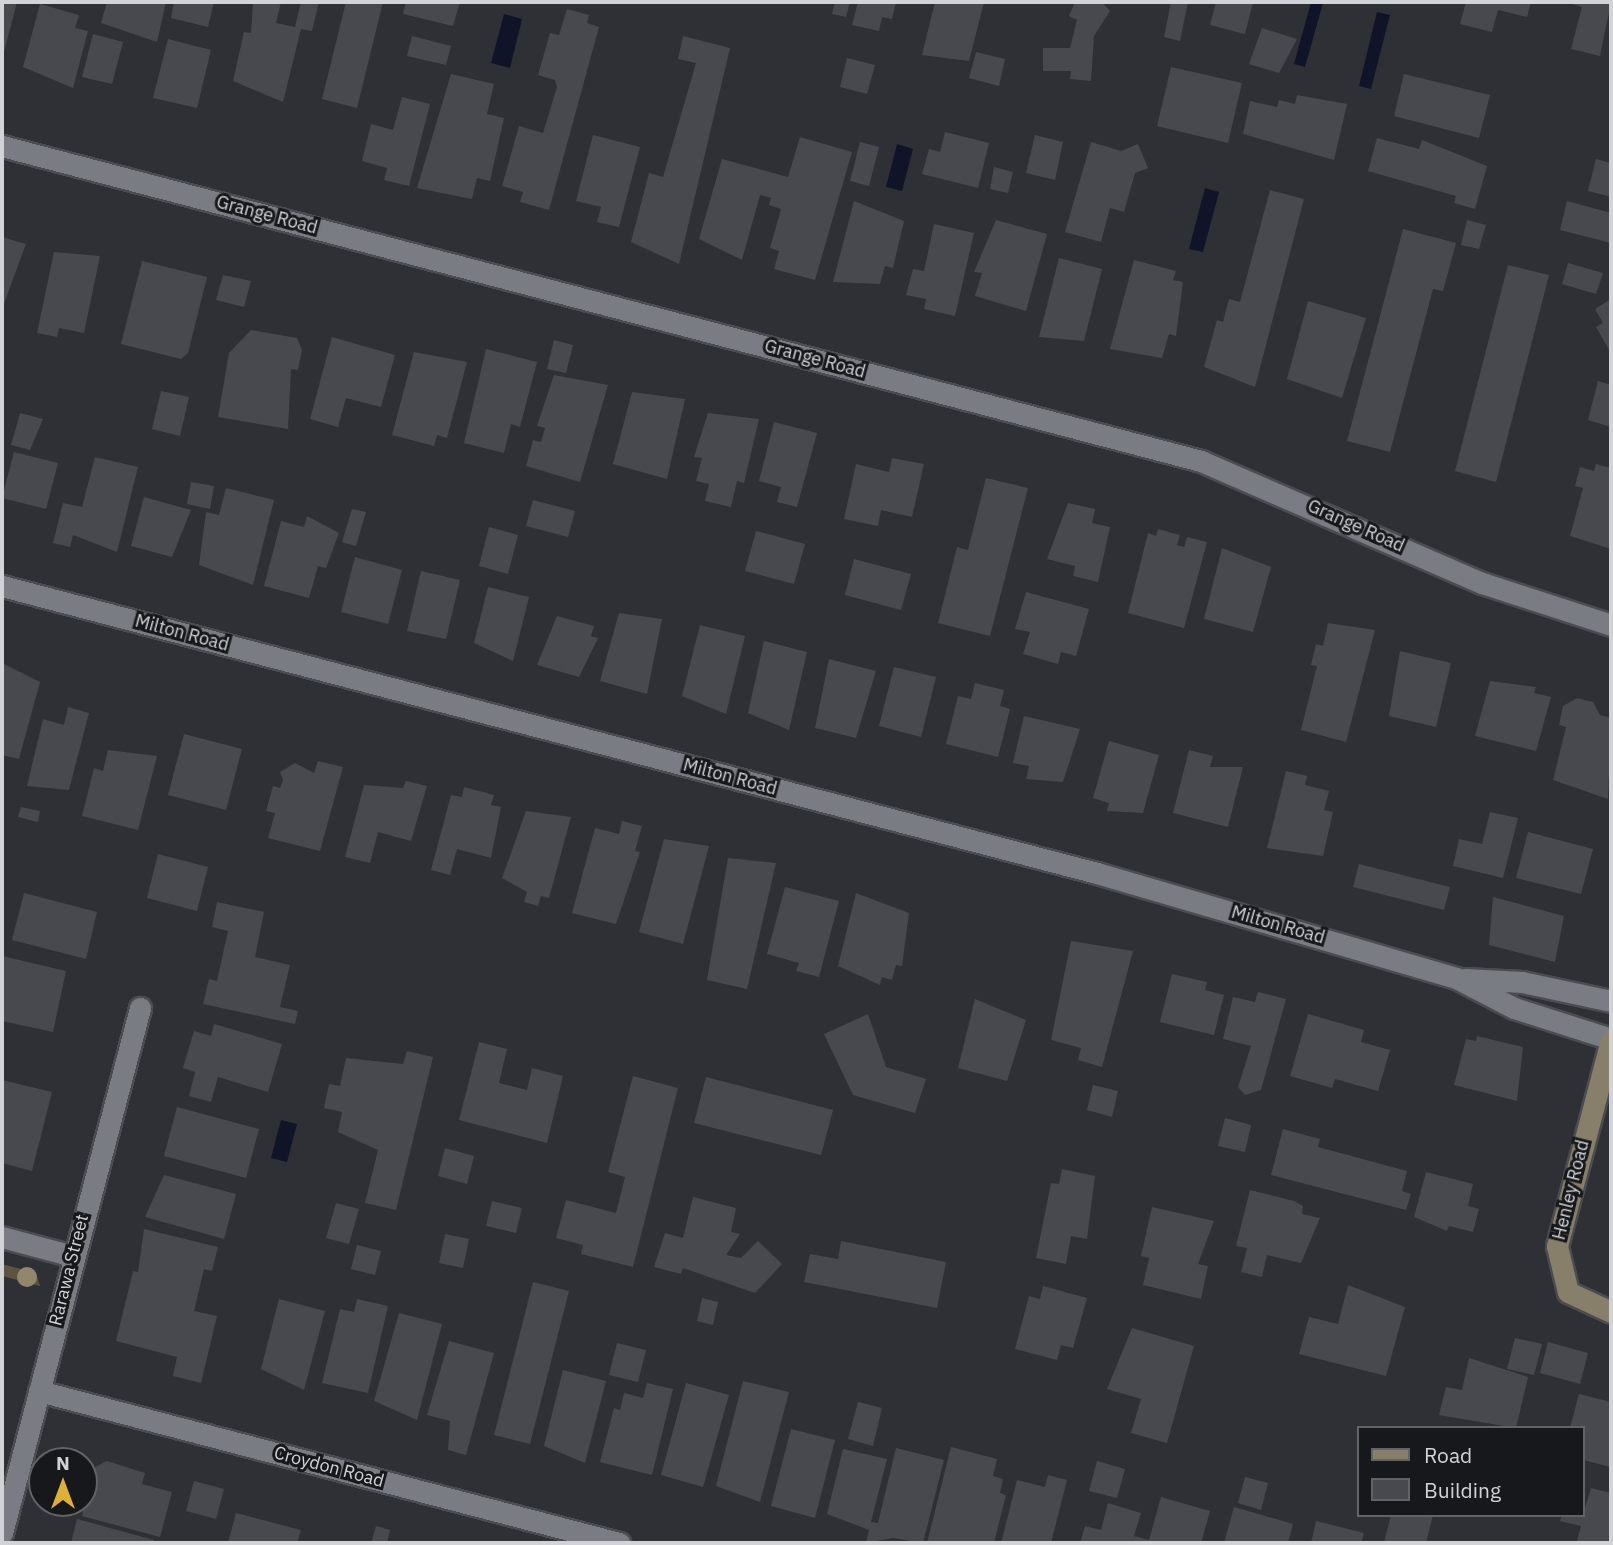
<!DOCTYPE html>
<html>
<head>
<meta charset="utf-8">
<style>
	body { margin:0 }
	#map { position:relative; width:1613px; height:1545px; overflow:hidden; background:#2e3035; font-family:"IBM Plex Sans",sans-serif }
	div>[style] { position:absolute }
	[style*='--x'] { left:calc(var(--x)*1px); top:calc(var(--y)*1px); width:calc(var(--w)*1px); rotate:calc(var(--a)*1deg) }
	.green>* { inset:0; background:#5c5441 }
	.water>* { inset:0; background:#0f1428 }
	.building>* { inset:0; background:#47494f }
	.roads { filter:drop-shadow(2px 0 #4b4c51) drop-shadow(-2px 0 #4b4c51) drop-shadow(0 2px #4b4c51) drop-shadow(0 -2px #4b4c51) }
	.street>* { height:21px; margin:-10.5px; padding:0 10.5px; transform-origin:10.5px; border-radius:10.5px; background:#797c82 }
	.secondary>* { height:21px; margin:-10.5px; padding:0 10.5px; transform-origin:10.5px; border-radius:10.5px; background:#877f69 }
	.trees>* { width:20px; height:20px; margin:-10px; border-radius:50%; background:#92866d }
	span { translate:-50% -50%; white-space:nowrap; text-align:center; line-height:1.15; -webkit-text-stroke:6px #17181b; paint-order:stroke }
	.street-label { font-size:18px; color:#d2d3d7 }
	.frame { position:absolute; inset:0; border:4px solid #d2d3d7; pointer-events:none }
	.legend { position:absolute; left:1357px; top:1426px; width:228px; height:91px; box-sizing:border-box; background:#17181b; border:2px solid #626366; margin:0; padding:9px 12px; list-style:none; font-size:21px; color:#d2d3d7 }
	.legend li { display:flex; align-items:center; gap:14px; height:35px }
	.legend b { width:35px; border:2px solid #626366 }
	.north { position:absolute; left:28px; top:1447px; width:70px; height:70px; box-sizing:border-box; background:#17181b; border:2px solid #626366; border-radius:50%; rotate:0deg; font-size:19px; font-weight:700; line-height:28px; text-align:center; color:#d2d3d7 }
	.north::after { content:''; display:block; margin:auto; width:24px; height:32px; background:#e0b034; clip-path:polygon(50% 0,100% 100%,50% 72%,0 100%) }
</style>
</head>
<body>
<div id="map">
	<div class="green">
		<div style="clip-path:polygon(2px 1264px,36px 1273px,40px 1286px,2px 1276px)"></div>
	</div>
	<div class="water">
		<div style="clip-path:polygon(1311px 2px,1323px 3px,1305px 67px,1294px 64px)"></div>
		<div style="clip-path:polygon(1377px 12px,1390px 15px,1371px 89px,1359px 86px)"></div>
		<div style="clip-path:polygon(504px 14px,522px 19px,510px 68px,491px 63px)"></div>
		<div style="clip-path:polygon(897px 144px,913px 149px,902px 191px,886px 187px)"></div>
		<div style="clip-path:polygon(1205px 188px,1219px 192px,1203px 252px,1189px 249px)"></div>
		<div style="clip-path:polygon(281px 1120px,297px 1124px,287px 1162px,271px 1158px)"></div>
	</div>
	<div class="building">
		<div style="clip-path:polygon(2px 2px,17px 2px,3px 56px,2px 56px)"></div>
		<div style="clip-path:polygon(107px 2px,166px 2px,157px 42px,101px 23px)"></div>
		<div style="clip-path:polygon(174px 2px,214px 2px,208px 27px,171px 18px)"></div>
		<div style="clip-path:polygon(253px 2px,281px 2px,276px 23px,295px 27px,301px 2px,319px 2px,312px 31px,301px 29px,283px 102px,233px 81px,244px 32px,251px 33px)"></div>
		<div style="clip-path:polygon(346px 2px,383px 2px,357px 108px,322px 99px)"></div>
		<div style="clip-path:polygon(406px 2px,460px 2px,453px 26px,403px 14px)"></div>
		<div style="clip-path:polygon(835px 2px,850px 2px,846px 17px,832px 14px)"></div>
		<div style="clip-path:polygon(858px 2px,896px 2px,892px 19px,882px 17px,879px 31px,852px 25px)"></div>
		<div style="clip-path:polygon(935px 2px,984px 2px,969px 61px,922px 55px)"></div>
		<div style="clip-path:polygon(1075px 2px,1102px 2px,1110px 11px,1094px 36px,1091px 81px,1070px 79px,1071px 71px,1043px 71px,1043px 48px,1070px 48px,1077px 20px,1069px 16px)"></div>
		<div style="clip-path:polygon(1171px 2px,1188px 2px,1180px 41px,1164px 37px)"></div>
		<div style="clip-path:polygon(1216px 2px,1253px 2px,1245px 34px,1210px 25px)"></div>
		<div style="clip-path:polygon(1466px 2px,1531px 2px,1527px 17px,1498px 10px,1492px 32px,1460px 24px)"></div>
		<div style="clip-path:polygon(1567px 2px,1611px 2px,1600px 56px,1571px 49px,1582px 7px)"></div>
		<div style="clip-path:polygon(40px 4px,79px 15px,75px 28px,88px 31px,73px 88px,23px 67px)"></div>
		<div style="clip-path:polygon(567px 9px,589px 15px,587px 23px,599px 27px,549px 210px,520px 202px,523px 192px,502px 186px,519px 126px,543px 133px,557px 87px,555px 80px,538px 75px,550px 33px,559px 35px)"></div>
		<div style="clip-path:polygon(1262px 28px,1297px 39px,1279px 73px,1249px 64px)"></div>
		<div style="clip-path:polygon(93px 34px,123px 42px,112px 84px,82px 77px)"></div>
		<div style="clip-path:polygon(412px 36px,451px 46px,446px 65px,407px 56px)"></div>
		<div style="clip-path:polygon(683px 36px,730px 48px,679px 264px,631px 242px,649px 173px,663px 177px,696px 63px,678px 59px)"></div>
		<div style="clip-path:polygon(168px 39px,211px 50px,197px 108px,153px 98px)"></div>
		<div style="clip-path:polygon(976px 52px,1005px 59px,999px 86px,969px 78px)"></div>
		<div style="clip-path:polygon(847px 58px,875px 65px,867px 94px,840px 87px)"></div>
		<div style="clip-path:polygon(1171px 67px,1242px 83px,1228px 143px,1157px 126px)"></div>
		<div style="clip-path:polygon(451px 74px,494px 84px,487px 114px,504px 118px,490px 181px,477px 178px,472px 199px,417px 188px)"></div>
		<div style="clip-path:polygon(1404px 74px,1490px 95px,1479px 138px,1394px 116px)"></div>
		<div style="clip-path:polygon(1297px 95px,1347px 104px,1334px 160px,1243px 134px,1250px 101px,1277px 107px,1279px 100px,1295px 104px)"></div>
		<div style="clip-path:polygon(402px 97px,430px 104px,409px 186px,384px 180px,387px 168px,362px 161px,371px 124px,393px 130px)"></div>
		<div style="clip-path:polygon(945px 132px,989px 143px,978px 188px,922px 174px,929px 149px,940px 152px)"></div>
		<div style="clip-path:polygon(593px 135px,640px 147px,619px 227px,597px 222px,601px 207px,576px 201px)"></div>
		<div style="clip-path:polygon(1035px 135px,1063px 142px,1055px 180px,1026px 173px)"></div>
		<div style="clip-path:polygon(800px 137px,852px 152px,815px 280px,774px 269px,779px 251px,770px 248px,781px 209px,769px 205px,771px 198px,760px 195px,742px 260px,699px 239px,722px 159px,788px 177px)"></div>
		<div style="clip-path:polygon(1377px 138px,1419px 149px,1422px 140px,1487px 166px,1475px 209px,1454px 203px,1456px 196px,1368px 171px)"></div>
		<div style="clip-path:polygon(860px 142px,879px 147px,869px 186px,850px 181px)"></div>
		<div style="clip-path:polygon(1091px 142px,1121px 151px,1138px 144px,1148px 168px,1135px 173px,1124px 212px,1110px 208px,1101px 242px,1065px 232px)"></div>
		<div style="clip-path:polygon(1596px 159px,1611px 163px,1611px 197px,1588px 191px)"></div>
		<div style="clip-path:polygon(994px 167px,1013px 172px,1008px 193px,990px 189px)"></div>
		<div style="clip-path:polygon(1270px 190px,1304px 199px,1255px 387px,1204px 367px,1217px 320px,1223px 322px,1229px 299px,1240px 302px)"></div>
		<div style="clip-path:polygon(854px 201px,904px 221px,893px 268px,885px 266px,880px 284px,833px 282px)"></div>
		<div style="clip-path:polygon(1567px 201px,1611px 213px,1611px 243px,1560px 230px)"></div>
		<div style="clip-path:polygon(996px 220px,1047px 234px,1026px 311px,975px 296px,982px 273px,974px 272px)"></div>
		<div style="clip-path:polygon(1467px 220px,1486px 225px,1479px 249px,1461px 245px)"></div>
		<div style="clip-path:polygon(934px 224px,974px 233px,955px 316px,924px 309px,926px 299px,906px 295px,913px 269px,924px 271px)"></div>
		<div style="clip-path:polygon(1403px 229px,1456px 243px,1443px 291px,1433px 289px,1390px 452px,1347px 441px)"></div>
		<div style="clip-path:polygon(2px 237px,26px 244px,2px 309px)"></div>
		<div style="clip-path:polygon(54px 252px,100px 256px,84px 333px,59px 328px,57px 337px,37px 333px)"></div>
		<div style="clip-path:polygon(1059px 258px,1102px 269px,1084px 341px,1039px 337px)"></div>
		<div style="clip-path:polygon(1134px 260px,1176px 271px,1173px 280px,1183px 282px,1176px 336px,1169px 334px,1162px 358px,1110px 349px)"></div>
		<div style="clip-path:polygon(142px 261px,207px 277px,188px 353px,181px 359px,121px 344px)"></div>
		<div style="clip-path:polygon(1568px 263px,1603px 273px,1596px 294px,1562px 284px)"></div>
		<div style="clip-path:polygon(1508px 265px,1549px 275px,1496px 482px,1455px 471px)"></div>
		<div style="clip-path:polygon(223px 275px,251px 281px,244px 307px,216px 300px)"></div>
		<div style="clip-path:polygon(1611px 299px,1611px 353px,1596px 327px,1603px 323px,1595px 309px)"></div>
		<div style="clip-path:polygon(1308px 301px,1366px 318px,1342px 398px,1287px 379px)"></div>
		<div style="clip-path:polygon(251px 330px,297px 338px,302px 350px,298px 370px,291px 369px,288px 429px,218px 417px,229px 353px)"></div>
		<div style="clip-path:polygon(332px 337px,395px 355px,381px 407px,346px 398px,338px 427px,310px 419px)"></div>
		<div style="clip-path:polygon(554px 340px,573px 345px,566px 373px,547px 369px)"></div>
		<div style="clip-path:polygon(486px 349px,537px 362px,520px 427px,511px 424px,504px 453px,464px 443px)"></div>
		<div style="clip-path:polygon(414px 352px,467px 362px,447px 438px,437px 435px,434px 446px,392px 435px)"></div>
		<div style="clip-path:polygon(554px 375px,608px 385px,580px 482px,526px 466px,533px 440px,541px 442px,545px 428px,537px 426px)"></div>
		<div style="clip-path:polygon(1598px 381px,1611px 385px,1611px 427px,1588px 420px)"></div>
		<div style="clip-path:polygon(161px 391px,189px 397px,180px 436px,152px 429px)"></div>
		<div style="clip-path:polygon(632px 392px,685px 399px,667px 479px,613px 464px)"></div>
		<div style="clip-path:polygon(20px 413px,43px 419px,30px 450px,11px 445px)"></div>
		<div style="clip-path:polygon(708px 413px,759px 419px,744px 483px,737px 481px,731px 507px,705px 501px,709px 484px,696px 481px,702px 458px,694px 457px)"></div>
		<div style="clip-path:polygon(774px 422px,817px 433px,797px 507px,777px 502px,781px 487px,759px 481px)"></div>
		<div style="clip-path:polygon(14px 452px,58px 463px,46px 509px,2px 498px)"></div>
		<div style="clip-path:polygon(95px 457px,138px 467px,117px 552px,73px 535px,70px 547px,53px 543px,63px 503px,82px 507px)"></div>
		<div style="clip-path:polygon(892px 458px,924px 464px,912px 517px,881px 510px,878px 526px,844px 519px,856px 464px,889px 472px)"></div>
		<div style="clip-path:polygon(1596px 464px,1611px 468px,1611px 549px,1570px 536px,1583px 488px,1575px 486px,1580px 467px,1594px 471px)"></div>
		<div style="clip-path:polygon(986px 478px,1028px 488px,990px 636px,938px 623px,957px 547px,968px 550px)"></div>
		<div style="clip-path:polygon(191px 482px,214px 486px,210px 509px,187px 504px)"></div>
		<div style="clip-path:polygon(226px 488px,274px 500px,253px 585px,199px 565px,206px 512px,219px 515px)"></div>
		<div style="clip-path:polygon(144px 497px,191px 510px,172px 557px,131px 546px)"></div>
		<div style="clip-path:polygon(533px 500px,575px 511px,568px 537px,526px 526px)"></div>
		<div style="clip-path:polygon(1068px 503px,1095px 509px,1092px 523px,1110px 527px,1098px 582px,1073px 576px,1075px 566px,1047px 559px)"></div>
		<div style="clip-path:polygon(352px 509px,366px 512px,356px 546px,342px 542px)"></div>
		<div style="clip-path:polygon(307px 516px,339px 533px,326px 568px,318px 566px,309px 598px,264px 586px,281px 521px,304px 527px)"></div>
		<div style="clip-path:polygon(489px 527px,518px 535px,508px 574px,479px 566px)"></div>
		<div style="clip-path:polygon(1158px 529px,1180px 535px,1177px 545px,1184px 547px,1187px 537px,1207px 542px,1184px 628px,1128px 613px,1148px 533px,1156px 536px)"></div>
		<div style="clip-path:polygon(756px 531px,805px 544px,794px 584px,745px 571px)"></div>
		<div style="clip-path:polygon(1222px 548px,1271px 567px,1253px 632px,1204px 619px)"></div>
		<div style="clip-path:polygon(355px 557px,402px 570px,388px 624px,341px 612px)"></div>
		<div style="clip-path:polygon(854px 559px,911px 574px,901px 610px,845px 595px)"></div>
		<div style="clip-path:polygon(421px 571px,460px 580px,446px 639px,407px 631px)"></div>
		<div style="clip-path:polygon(488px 587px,529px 597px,513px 661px,474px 643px)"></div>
		<div style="clip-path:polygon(1026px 592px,1089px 609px,1076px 656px,1061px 652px,1058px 664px,1023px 654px,1030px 632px,1015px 629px)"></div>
		<div style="clip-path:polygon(619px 613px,662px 619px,647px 694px,600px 681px)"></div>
		<div style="clip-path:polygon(557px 616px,594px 626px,591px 636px,598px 638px,579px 677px,537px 665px)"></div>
		<div style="clip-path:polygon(1328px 623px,1375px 630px,1346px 742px,1301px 730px,1317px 666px,1311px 665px,1316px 644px,1323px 646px)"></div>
		<div style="clip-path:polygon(700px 625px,745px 636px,726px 714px,682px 696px)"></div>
		<div style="clip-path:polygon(764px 641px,807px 652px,789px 730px,748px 713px)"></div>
		<div style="clip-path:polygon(1400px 651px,1451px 663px,1436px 727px,1389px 716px)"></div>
		<div style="clip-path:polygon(829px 659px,876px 671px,856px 738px,815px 728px)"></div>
		<div style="clip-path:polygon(2px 663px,40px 682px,19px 759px,2px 755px)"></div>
		<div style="clip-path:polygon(894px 667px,936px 677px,921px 737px,879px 726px)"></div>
		<div style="clip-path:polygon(1490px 681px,1536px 687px,1534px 693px,1551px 697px,1536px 751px,1475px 736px)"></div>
		<div style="clip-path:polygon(975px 683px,1004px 690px,1000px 706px,1010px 709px,998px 757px,946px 744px,958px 696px,971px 699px)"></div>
		<div style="clip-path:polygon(1577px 698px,1593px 702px,1600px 715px,1611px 718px,1608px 799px,1553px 780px,1566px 727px,1559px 725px,1563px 706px)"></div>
		<div style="clip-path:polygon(68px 707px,89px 713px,69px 790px,27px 786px,43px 719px,64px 725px)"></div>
		<div style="clip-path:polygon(1024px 716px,1080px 729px,1063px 782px,1026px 779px,1029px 766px,1013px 763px)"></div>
		<div style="clip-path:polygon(184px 734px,242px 749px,226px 810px,168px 795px)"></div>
		<div style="clip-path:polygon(1109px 741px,1159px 755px,1143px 813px,1107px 811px,1109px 803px,1093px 798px)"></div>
		<div style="clip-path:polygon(108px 750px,157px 756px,138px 830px,82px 816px,94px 768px,103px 771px)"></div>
		<div style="clip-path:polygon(1189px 750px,1213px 756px,1210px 767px,1243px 767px,1228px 827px,1173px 813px)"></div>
		<div style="clip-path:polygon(318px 761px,343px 767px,320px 851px,268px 838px,275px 813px,266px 811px,273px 786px,280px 788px,283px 780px,280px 772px,295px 763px,314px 773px)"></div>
		<div style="clip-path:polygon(1286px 771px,1307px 776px,1305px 785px,1329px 791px,1324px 810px,1333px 812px,1323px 856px,1267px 848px)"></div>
		<div style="clip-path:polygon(406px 781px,427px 786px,411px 841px,378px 832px,370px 863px,345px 857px,364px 785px,403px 788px)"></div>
		<div style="clip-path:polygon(464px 787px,494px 795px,491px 805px,501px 807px,491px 858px,457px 849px,450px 875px,431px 870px,451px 795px,462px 797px)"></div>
		<div style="clip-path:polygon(21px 807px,40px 811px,38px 822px,18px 817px)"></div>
		<div style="clip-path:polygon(526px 811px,571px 817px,549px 898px,541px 896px,538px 906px,524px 902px,527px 892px,502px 878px)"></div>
		<div style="clip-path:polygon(1490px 812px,1518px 818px,1503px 878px,1453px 866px,1459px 839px,1482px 844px)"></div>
		<div style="clip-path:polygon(622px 821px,642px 826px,635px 851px,640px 852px,616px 924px,572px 913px,595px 828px,619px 834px)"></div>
		<div style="clip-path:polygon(1528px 832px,1593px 849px,1581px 894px,1516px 878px)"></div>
		<div style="clip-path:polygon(664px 839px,709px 846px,683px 944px,639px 932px)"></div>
		<div style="clip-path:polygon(158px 854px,208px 867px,197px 911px,147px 898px)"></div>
		<div style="clip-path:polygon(728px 858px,776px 863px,747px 989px,707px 980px)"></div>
		<div style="clip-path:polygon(1359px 864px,1450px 887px,1444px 910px,1353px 887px)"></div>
		<div style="clip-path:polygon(785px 887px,839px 901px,819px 977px,796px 971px,799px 963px,767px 954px)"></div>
		<div style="clip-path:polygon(24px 893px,97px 912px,86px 959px,12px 940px)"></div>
		<div style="clip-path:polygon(856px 893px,909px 913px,902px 966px,896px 965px,892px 980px,882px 977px,880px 985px,838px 966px)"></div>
		<div style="clip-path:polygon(1493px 897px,1564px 916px,1555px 962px,1489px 945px)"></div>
		<div style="clip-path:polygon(217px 902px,264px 912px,255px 957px,290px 965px,280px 1007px,298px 1011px,295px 1024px,203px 1004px,209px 979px,217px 981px,228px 931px,212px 927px)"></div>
		<div style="clip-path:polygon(1071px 941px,1133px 951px,1102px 1067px,1078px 1060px,1081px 1048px,1051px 1040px)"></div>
		<div style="clip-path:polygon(2px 956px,66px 971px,53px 1032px,2px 1021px)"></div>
		<div style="clip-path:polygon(1172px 974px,1207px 982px,1205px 990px,1224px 995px,1214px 1035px,1160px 1022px)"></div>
		<div style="clip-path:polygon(1258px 992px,1286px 999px,1261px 1090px,1245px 1095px,1238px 1087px,1251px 1046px,1223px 1039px,1233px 997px,1255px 1002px)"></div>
		<div style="clip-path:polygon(975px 999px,1026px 1020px,1007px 1081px,958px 1068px)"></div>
		<div style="clip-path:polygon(868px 1014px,886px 1067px,926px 1079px,915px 1113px,853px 1095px,824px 1034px)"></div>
		<div style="clip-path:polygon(1308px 1014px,1364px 1030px,1361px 1042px,1390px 1050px,1378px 1091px,1335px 1079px,1332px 1088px,1290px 1076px)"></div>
		<div style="clip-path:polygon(214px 1024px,282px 1044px,268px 1092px,218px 1077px,211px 1102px,189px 1096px,195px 1072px,183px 1068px,194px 1031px,211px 1036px)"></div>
		<div style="clip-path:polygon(1477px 1036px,1523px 1047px,1517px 1101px,1454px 1085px,1466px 1039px,1476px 1041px)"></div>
		<div style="clip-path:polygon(479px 1042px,507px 1049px,499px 1083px,527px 1090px,532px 1068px,563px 1076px,547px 1143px,459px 1120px)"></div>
		<div style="clip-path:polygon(407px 1051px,433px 1057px,396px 1210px,365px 1203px,378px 1150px,338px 1132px,342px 1112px,324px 1108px,329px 1084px,340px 1086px,346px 1058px,403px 1064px)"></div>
		<div style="clip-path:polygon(633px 1076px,678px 1088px,633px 1267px,581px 1254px,583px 1245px,556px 1238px,566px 1200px,616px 1213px,625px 1177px,608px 1172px)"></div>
		<div style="clip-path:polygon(706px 1077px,833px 1110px,821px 1155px,694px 1123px)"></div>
		<div style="clip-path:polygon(2px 1080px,52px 1092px,32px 1171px,2px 1163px)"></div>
		<div style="clip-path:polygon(1093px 1085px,1118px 1091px,1112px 1117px,1087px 1110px)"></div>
		<div style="clip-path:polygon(177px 1107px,259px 1129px,246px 1178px,164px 1156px)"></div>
		<div style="clip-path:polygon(1225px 1118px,1251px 1125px,1245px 1152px,1218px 1146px)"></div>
		<div style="clip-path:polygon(1283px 1129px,1320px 1139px,1318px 1147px,1407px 1171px,1402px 1191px,1411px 1194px,1406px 1210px,1271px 1175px)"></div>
		<div style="clip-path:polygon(445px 1148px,474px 1156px,467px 1184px,438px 1176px)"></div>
		<div style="clip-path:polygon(1062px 1169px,1095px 1176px,1087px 1239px,1071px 1236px,1066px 1264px,1036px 1258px,1051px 1183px,1059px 1184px)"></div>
		<div style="clip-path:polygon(1426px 1172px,1473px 1184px,1468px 1206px,1479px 1209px,1473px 1232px,1449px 1226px,1447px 1231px,1414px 1217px)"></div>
		<div style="clip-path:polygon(164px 1175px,236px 1194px,224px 1239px,145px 1217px)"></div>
		<div style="clip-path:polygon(1250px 1190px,1294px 1201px,1303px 1206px,1302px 1214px,1320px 1218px,1301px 1263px,1267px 1255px,1262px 1277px,1241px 1272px,1247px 1248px,1236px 1246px)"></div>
		<div style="clip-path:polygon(693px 1197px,736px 1208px,731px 1232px,740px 1234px,726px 1255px,741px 1258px,758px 1241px,782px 1264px,755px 1293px,683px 1268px,681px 1274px,654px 1267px,665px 1233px,683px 1238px)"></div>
		<div style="clip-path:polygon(492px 1201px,522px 1208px,516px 1233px,486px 1226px)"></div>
		<div style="clip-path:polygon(336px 1203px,359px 1209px,349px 1244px,326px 1238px)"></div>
		<div style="clip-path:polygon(1152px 1207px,1214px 1221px,1198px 1264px,1208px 1266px,1201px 1299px,1143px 1285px,1149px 1258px,1141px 1256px)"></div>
		<div style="clip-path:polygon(144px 1229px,218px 1247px,212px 1271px,204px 1269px,194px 1311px,217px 1316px,201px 1383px,173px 1376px,177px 1357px,116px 1341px,133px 1271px,138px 1272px)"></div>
		<div style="clip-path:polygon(445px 1234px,469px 1239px,463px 1268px,439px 1263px)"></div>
		<div style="clip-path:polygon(841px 1241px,946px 1262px,937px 1308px,804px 1282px,810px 1254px,838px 1259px)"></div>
		<div style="clip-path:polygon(357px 1245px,381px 1251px,375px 1275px,351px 1269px)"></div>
		<div style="clip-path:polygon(533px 1282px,569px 1291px,530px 1444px,494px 1435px)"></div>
		<div style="clip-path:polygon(1348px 1285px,1405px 1307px,1386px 1376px,1299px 1354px,1309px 1317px,1338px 1324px)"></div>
		<div style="clip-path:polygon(1043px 1286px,1087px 1298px,1073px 1348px,1061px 1345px,1057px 1360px,1015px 1349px,1029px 1296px,1040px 1299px)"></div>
		<div style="clip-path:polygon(702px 1298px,718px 1302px,713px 1325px,697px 1321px)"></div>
		<div style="clip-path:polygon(279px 1299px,325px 1311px,304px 1390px,261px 1369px)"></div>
		<div style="clip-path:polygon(357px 1299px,388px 1306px,368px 1393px,322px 1383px,340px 1309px,354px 1312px)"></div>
		<div style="clip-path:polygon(399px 1313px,442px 1324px,417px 1420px,374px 1401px)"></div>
		<div style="clip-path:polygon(1132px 1328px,1194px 1346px,1167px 1443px,1131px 1433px,1141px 1399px,1107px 1389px)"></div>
		<div style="clip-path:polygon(1515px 1338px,1542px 1344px,1534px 1375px,1507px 1369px)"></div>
		<div style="clip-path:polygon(449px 1341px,494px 1353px,466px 1455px,448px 1450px,450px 1421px,427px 1415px)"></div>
		<div style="clip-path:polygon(1548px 1342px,1588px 1353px,1580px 1384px,1540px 1373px)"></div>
		<div style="clip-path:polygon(617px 1343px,646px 1350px,638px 1382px,609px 1375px)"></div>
		<div style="clip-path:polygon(1469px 1358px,1528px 1377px,1516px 1428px,1439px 1415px,1446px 1387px,1462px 1390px)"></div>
		<div style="clip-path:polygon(563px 1370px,606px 1381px,585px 1463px,544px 1446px)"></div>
		<div style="clip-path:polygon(743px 1381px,789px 1392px,760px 1502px,716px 1486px)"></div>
		<div style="clip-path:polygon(647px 1383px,673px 1389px,652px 1475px,600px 1462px,614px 1408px,620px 1410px,624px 1393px,643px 1398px)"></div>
		<div style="clip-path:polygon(686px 1383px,729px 1395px,703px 1487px,661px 1475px)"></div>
		<div style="clip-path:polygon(1579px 1394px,1611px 1402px,1611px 1467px,1583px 1460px,1583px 1428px,1570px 1428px)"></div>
		<div style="clip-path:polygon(858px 1402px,882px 1408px,873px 1446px,848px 1439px)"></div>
		<div style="clip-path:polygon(791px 1429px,835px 1440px,815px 1518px,771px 1506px)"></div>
		<div style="clip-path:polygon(951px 1447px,997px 1459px,993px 1476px,1003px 1479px,1000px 1493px,1006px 1495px,994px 1543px,927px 1543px)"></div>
		<div style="clip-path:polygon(896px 1448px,944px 1460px,923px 1543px,893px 1538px,866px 1543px,869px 1530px,827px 1514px,843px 1449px,887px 1459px,871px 1522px,878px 1523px)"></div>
		<div style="clip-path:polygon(107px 1461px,145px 1473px,142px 1484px,172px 1492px,160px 1537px,82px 1516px,91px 1469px)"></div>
		<div style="clip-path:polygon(1097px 1461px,1125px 1469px,1117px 1498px,1089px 1491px)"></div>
		<div style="clip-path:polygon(1048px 1475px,1067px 1480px,1051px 1543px,1001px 1543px,1017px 1480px,1045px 1487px)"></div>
		<div style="clip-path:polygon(1245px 1477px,1268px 1483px,1261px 1510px,1238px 1503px)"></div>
		<div style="clip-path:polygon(194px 1481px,224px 1489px,216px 1519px,186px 1511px)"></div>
		<div style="clip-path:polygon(1591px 1488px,1611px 1493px,1611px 1543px,1577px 1541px,1581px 1526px,1560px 1521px,1562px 1515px,1583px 1515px)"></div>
		<div style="clip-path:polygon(1161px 1497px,1210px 1511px,1201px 1543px,1080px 1543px,1085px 1526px,1101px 1530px,1108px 1503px,1141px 1513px,1134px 1536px,1149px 1540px)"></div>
		<div style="clip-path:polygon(1234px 1507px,1293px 1524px,1288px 1543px,1224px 1543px)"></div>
		<div style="clip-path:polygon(236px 1513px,301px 1530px,297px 1543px,228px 1543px)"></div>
		<div style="clip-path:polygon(1391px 1515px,1433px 1515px,1426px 1543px,1384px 1543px)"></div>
		<div style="clip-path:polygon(77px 1519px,154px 1540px,153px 1543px,71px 1543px)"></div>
		<div style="clip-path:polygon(1316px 1521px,1364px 1533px,1361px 1543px,1311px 1543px)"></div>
		<div style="clip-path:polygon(376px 1526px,390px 1530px,387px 1543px,371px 1543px)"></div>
	</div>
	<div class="roads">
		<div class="street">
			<div style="--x:2;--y:146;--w:1240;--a:14.72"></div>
			<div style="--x:1201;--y:461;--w:306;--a:23.5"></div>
			<div style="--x:1482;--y:583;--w:136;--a:18"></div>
			<div style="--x:2;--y:586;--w:1132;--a:14.69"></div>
			<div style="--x:1097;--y:873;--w:374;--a:16.3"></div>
			<div style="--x:1456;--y:978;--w:65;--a:27.3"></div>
			<div style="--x:1514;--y:1008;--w:102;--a:17.7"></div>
			<div style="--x:1465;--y:979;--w:57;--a:3"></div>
			<div style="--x:1522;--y:982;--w:91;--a:12.1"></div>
			<div style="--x:2;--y:1237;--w:73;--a:15"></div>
			<div style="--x:39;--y:1391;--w:600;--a:14.69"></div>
			<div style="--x:2;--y:1533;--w:543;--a:-75.27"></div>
		</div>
		<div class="secondary">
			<div style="--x:1611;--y:1040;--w:213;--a:104.7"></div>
			<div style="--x:1557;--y:1246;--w:47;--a:76.6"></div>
			<div style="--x:1568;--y:1292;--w:47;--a:24.9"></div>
		</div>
	</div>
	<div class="trees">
		<div style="left:27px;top:1277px"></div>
	</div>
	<div class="street-label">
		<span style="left:267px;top:215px;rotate:15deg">Grange Road</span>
		<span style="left:815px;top:359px;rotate:15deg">Grange Road</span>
		<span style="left:1356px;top:526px;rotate:24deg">Grange Road</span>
		<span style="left:182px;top:633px;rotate:15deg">Milton Road</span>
		<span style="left:730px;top:777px;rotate:15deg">Milton Road</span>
		<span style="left:1278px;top:925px;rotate:16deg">Milton Road</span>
		<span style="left:1571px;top:1190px;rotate:-76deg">Henley Road</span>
		<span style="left:69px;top:1270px;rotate:-76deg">Rarawa Street</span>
		<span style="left:329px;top:1467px;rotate:15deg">Croydon Road</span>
	</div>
	<div class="frame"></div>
	<ul class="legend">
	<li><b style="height:9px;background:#877f69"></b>Road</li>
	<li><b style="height:19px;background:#47494f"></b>Building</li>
	</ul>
	<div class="north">N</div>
</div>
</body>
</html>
